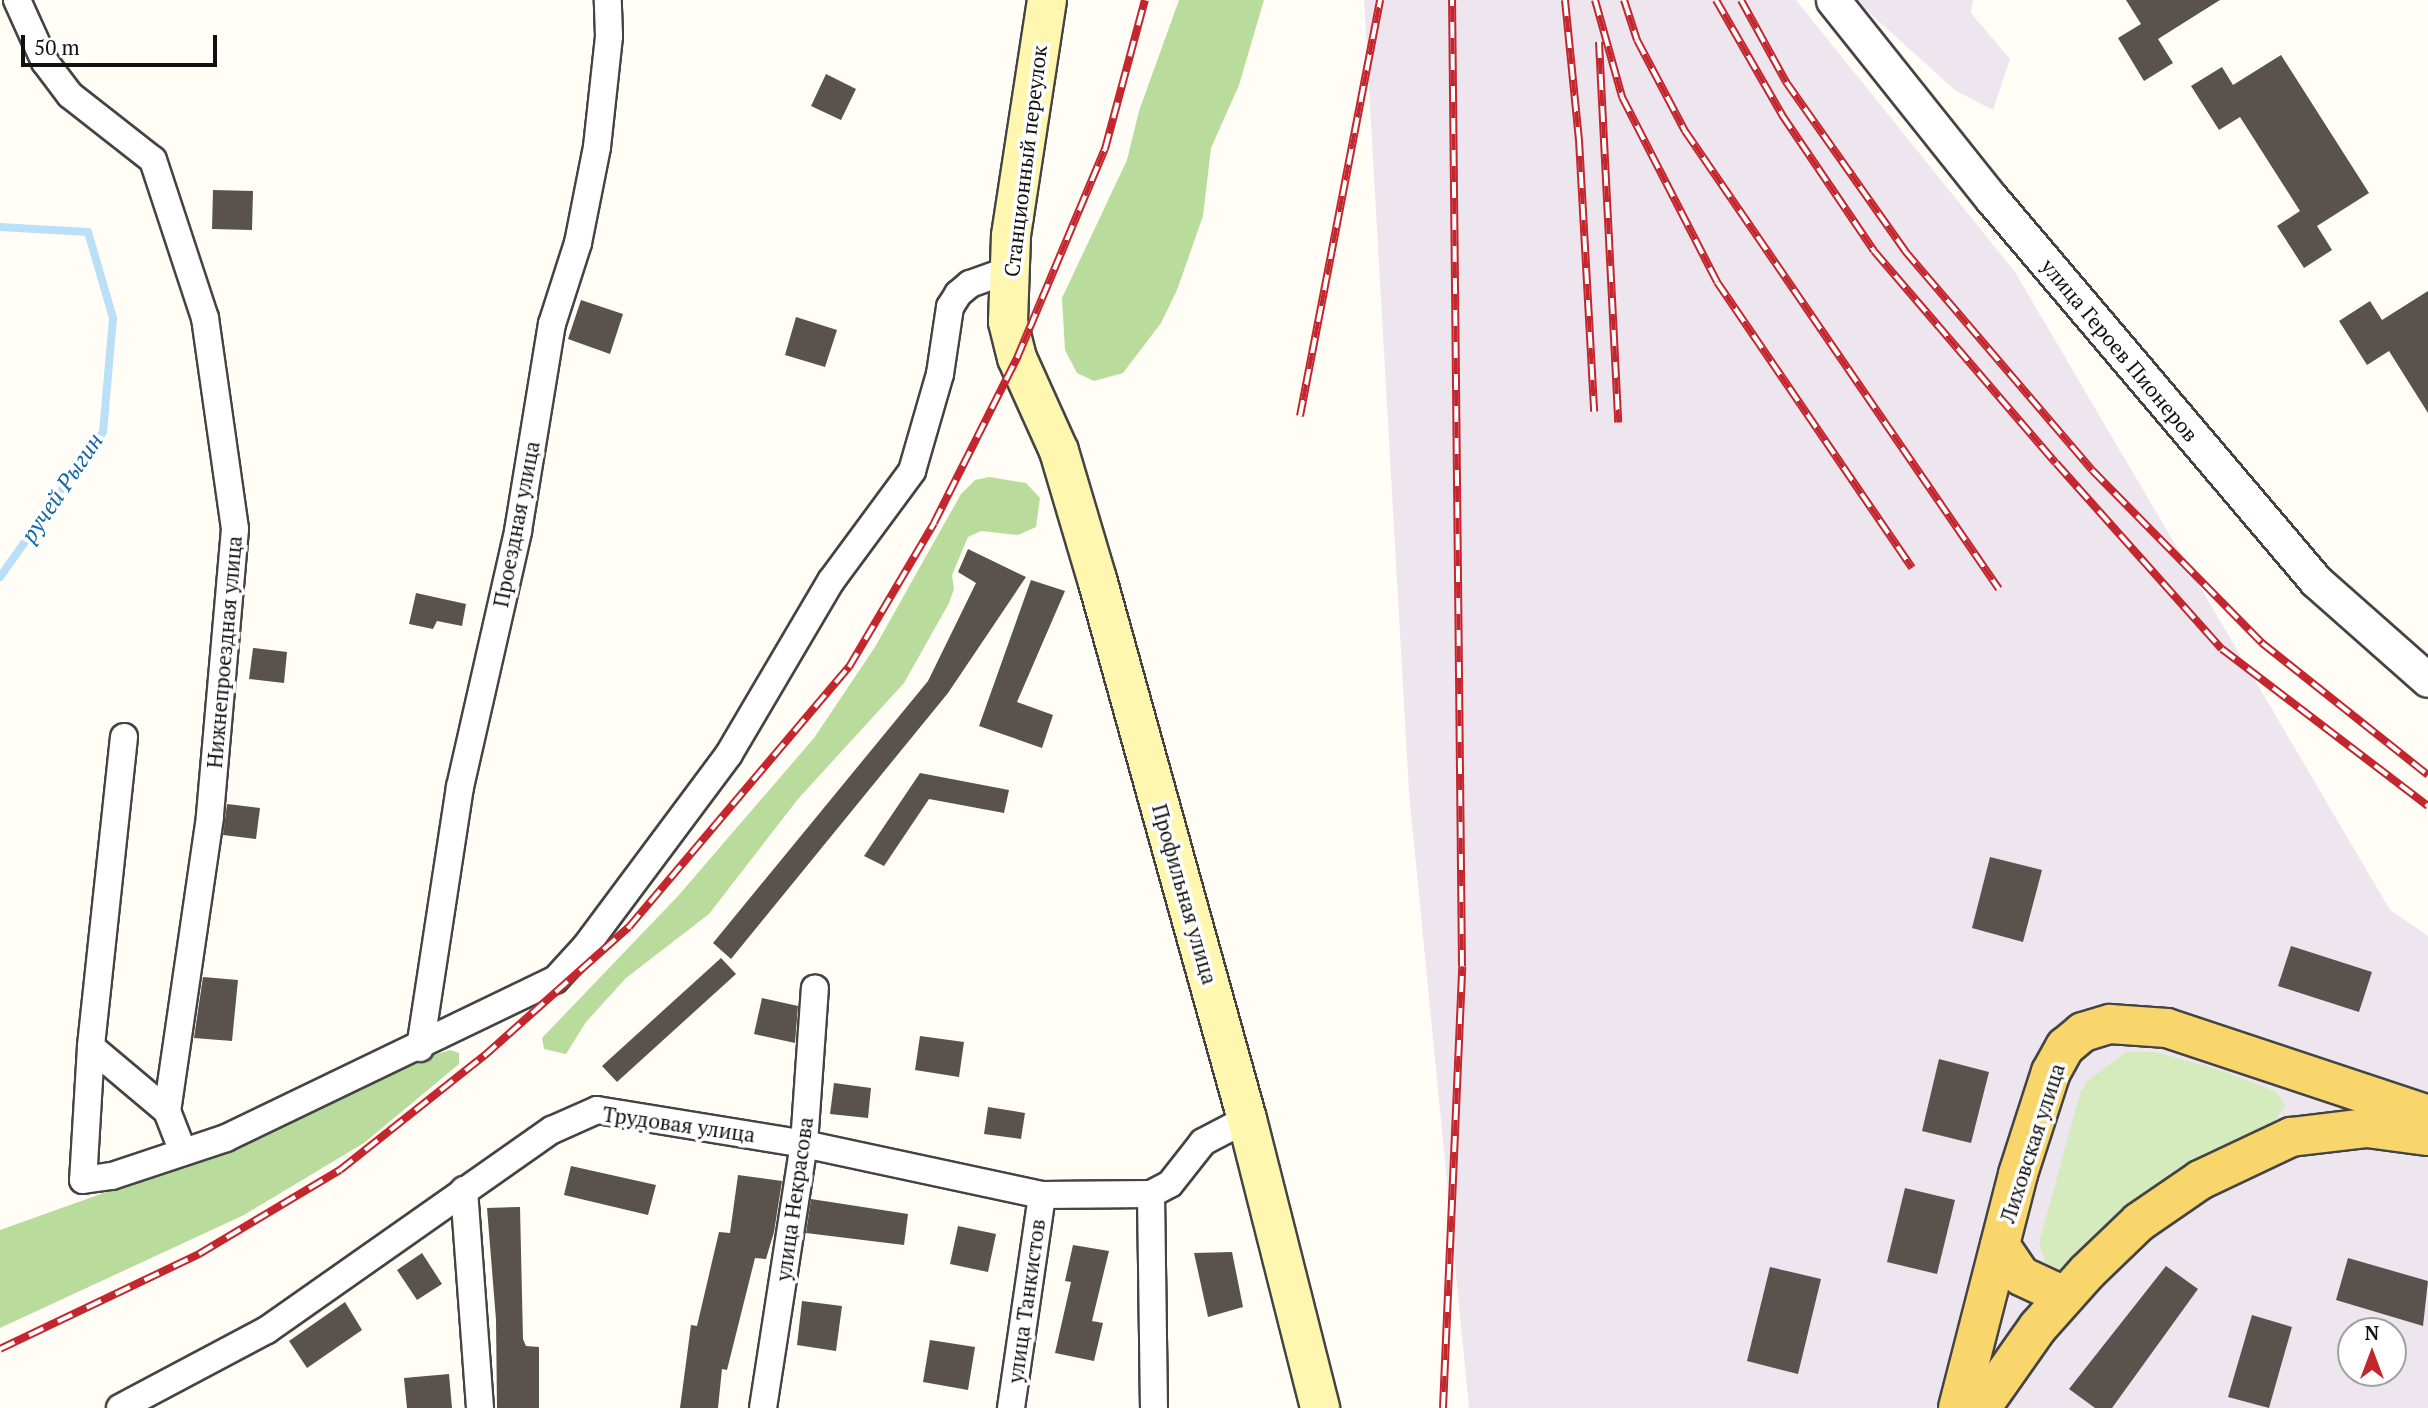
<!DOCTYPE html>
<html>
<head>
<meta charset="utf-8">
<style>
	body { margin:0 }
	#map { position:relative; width:2428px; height:1408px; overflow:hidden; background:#fffdf5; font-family:"PT Serif",serif }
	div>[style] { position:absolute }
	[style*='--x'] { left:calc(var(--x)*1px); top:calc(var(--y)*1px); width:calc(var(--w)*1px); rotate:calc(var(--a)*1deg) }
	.industrial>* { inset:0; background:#eee6ef }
	.green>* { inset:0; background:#d5ebbd }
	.forest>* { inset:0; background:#b9dc9c }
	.stream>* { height:8px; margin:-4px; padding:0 4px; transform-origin:4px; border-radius:4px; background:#b9e0f7 }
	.building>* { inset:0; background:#5a524d }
	.roads { filter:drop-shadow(2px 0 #444) drop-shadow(-2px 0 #444) drop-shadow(0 2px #444) drop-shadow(0 -2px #444) }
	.minor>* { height:26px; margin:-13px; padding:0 13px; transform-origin:13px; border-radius:13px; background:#fff }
	.tertiary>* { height:33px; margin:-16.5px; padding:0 16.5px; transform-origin:16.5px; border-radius:16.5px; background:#fff }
	.secondary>* { height:38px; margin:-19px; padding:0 19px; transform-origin:19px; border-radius:19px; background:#fff6b0 }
	.primary>* { height:38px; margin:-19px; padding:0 19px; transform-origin:19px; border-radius:19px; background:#f9d66b }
	.rail>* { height:8px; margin-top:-4px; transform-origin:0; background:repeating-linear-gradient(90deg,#fff 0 16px,#c4262e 0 32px); box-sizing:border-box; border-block:2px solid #c4262e }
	span { translate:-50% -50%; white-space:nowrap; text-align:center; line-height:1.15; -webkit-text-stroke:7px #fff; paint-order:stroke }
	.street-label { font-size:21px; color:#111 }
	.water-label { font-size:23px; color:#1768a6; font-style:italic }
	.north { position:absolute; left:2337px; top:1317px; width:70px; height:70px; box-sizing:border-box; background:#fff; border:2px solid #a0a0a0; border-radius:50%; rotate:0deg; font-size:19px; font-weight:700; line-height:28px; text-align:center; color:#111 }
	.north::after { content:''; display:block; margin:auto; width:24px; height:32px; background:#c4262e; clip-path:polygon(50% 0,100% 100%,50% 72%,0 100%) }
	.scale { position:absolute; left:21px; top:35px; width:196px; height:32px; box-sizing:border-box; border:4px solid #111; border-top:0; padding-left:9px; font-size:21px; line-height:24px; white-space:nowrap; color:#111; -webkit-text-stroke:5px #fff; paint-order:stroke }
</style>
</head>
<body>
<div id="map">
	<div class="industrial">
		<div style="clip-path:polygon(evenodd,1364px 0,1796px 0,2015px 272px,2390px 910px,2428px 936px,2428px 1408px,1469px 1408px,1409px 792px,1364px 0,2351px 1331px,2393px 1331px,2393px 1373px,2351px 1373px,2351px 1331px)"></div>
		<div style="clip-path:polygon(1855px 0,1973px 0,1971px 13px,2010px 59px,1993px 110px,1956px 91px)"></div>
	</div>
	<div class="green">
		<div style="clip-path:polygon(2126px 1052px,2156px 1052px,2223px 1071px,2277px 1092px,2285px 1106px,2274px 1122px,2163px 1188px,2067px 1271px,2060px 1271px,2045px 1262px,2039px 1243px,2080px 1093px,2087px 1081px)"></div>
	</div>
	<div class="forest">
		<div style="clip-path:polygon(1179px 0,1264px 0,1239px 85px,1211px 148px,1203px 216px,1177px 290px,1161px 323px,1123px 373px,1094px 381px,1077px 373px,1065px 350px,1062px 298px,1127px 160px,1139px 111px)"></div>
		<div style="clip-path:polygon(989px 477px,1026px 483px,1040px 498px,1036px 527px,1018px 535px,981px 531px,968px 537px,952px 575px,954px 589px,949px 603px,904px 683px,798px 799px,709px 914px,626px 978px,586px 1022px,566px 1054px,544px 1049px,542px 1038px,678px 896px,814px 738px,875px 647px,961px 494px,975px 480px)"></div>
		<div style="clip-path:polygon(450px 1050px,459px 1053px,459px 1064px,364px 1143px,244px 1215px,0 1328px,0 1230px,224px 1150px,411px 1063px)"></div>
	</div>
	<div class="stream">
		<div style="--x:0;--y:227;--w:88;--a:3.3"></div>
		<div style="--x:88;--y:232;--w:90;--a:73.8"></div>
		<div style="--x:113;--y:318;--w:114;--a:95"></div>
		<div style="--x:103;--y:432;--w:178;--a:125.4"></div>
	</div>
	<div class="building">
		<div style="clip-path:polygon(2126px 0,2220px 0,2158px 39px,2173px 63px,2144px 81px,2118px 38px,2141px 24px)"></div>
		<div style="clip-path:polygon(2281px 55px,2369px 193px,2317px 226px,2332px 250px,2304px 268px,2277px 226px,2300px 211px,2240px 117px,2219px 130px,2191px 86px,2222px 67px,2233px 85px)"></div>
		<div style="clip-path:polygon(826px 74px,856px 89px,841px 120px,811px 106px)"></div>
		<div style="clip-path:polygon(213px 190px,253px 191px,252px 230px,212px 229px)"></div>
		<div style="clip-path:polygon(2428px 291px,2428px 413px,2389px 351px,2367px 365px,2339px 321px,2370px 301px,2382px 320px)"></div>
		<div style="clip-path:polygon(581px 300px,623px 314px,610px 354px,568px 339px)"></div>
		<div style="clip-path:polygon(796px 317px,837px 330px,825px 367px,785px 355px)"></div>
		<div style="clip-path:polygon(968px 549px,1026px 577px,948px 693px,731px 959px,713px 943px,928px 681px,976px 583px,958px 572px)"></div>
		<div style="clip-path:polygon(1031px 580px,1065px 591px,1017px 702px,1053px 715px,1042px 748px,979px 726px)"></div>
		<div style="clip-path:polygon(416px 593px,466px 604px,462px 626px,437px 621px,433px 629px,409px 624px)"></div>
		<div style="clip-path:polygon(253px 648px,287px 652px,284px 683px,249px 679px)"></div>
		<div style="clip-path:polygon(920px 773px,1009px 790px,1004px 813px,929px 799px,884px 866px,864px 856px)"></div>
		<div style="clip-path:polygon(227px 804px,260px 808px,256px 839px,223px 835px)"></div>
		<div style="clip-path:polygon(1990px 857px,2042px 870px,2023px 942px,1972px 928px)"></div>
		<div style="clip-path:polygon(2291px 946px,2372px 972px,2359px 1012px,2278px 986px)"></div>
		<div style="clip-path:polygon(721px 958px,736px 974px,617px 1082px,602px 1066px)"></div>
		<div style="clip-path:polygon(203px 977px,238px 980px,232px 1041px,194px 1038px)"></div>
		<div style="clip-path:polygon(762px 998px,798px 1006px,795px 1043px,754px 1034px)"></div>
		<div style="clip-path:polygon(920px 1036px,964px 1042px,959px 1077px,915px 1070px)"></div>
		<div style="clip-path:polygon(1939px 1059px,1989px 1072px,1971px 1143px,1922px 1131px)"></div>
		<div style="clip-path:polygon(834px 1083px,871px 1088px,868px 1118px,830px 1114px)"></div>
		<div style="clip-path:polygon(988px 1107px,1025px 1113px,1021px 1139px,984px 1134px)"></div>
		<div style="clip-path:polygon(571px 1166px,656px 1185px,648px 1215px,564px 1195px)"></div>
		<div style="clip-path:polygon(738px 1175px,782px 1181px,774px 1232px,766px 1259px,755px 1258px,727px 1370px,722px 1369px,718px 1408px,680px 1408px,691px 1325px,697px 1326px,719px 1232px,730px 1233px)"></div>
		<div style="clip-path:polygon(1905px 1188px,1955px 1200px,1937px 1274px,1887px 1262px)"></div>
		<div style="clip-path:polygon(811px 1199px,908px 1214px,904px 1245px,806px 1233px)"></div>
		<div style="clip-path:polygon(520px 1207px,523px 1339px,526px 1346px,539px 1347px,539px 1408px,497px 1408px,496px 1320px,487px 1208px)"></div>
		<div style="clip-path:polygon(958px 1226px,996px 1234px,988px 1272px,950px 1264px)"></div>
		<div style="clip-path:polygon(1073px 1245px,1109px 1251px,1092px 1321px,1103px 1323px,1094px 1361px,1055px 1353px,1071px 1282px,1065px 1281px)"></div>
		<div style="clip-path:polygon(1232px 1252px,1243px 1307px,1208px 1317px,1194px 1253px)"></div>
		<div style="clip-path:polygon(422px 1253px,442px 1284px,417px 1300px,397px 1270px)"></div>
		<div style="clip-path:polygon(2348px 1258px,2428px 1281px,2423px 1326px,2336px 1300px)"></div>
		<div style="clip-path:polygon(2166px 1266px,2198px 1289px,2112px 1408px,2095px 1408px,2069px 1389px)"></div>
		<div style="clip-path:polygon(1770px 1267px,1821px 1279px,1798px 1374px,1747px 1361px)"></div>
		<div style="clip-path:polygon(802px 1301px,842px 1306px,836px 1351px,797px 1345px)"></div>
		<div style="clip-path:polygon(345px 1302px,362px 1330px,307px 1368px,289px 1341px)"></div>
		<div style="clip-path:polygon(2252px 1315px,2292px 1327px,2269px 1408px,2228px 1397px)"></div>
		<div style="clip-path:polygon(930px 1340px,975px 1347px,968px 1390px,923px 1382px)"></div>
		<div style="clip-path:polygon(449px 1374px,452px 1408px,407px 1408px,404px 1378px)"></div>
	</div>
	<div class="roads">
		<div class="minor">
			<div style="--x:17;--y:0;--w:68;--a:65.7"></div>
			<div style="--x:45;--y:62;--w:41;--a:52.9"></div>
			<div style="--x:70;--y:95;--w:105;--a:38.1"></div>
			<div style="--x:153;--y:160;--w:166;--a:71.8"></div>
			<div style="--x:205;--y:318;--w:213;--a:81.9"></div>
			<div style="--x:235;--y:529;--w:289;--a:95"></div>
			<div style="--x:210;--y:817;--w:297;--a:98.3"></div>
			<div style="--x:167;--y:1111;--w:44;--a:68.7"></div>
			<div style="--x:124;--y:737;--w:312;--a:96.1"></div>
			<div style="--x:91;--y:1047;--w:133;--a:93.4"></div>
			<div style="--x:83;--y:1180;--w:29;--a:-8"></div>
			<div style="--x:112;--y:1176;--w:120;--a:-18.4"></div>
			<div style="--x:226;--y:1138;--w:365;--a:-25.7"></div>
			<div style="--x:555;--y:980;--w:46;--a:-47.6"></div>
			<div style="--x:586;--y:946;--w:239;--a:-53.3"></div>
			<div style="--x:729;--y:754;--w:201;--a:-59.5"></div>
			<div style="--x:831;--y:581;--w:137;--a:-53.6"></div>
			<div style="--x:912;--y:471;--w:101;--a:-73.9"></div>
			<div style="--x:940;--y:374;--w:68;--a:-81.5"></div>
			<div style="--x:950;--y:307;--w:15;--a:-58"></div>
			<div style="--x:958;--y:294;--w:16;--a:-40"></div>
			<div style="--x:970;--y:284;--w:41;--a:-19.7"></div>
			<div style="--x:91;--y:1047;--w:99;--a:40.1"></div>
			<div style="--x:420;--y:1048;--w:264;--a:-81.3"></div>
			<div style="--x:460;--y:787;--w:262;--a:-77.2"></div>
			<div style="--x:518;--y:531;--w:210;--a:-80.7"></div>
			<div style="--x:552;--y:324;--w:85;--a:-72.2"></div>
			<div style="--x:578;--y:243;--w:98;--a:-78.8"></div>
			<div style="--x:597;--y:147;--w:112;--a:-83.8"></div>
			<div style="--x:609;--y:36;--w:36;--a:-92"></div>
			<div style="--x:464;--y:1190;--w:219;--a:85.8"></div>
			<div style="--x:1151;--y:1194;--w:214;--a:89.2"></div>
			<div style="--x:120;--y:1408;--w:166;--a:-28"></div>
			<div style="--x:267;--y:1330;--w:348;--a:-35.1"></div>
			<div style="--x:552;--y:1130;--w:49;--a:-24"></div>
			<div style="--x:597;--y:1110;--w:210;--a:9.3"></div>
			<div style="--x:804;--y:1144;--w:243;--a:12.1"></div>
			<div style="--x:1042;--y:1195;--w:109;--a:-0.5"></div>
			<div style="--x:1151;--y:1194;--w:21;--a:-28"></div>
			<div style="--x:1170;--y:1184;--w:53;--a:-51.8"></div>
			<div style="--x:1203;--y:1142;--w:50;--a:-27.6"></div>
			<div style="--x:763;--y:1408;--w:267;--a:-81.2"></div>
			<div style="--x:804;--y:1144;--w:156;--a:-86"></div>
			<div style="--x:1011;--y:1408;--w:215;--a:-81.7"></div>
		</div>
		<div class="tertiary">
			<div style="--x:1833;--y:0;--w:255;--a:51.4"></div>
			<div style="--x:1992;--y:199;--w:501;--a:49.7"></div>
			<div style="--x:2316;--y:581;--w:149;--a:41.5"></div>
		</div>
		<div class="secondary">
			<div style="--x:1047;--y:0;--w:239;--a:98.7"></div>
			<div style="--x:1011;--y:236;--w:86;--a:92"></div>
			<div style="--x:1008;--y:322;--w:37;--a:76"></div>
			<div style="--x:1017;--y:358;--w:102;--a:65.7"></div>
			<div style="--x:1059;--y:451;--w:134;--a:73.5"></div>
			<div style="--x:1097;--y:579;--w:560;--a:74.48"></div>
			<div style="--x:1247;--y:1119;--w:298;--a:75.8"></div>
		</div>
		<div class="primary">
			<div style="--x:2000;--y:1245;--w:37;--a:56"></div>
			<div style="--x:2021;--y:1276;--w:47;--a:24.9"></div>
			<div style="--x:1958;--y:1408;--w:242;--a:-75.6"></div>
			<div style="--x:2018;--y:1174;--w:107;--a:-72.1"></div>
			<div style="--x:2051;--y:1072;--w:29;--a:-61"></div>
			<div style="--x:2065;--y:1047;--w:23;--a:-40"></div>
			<div style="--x:2083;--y:1032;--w:28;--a:-17"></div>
			<div style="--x:2110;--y:1024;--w:57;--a:4"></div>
			<div style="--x:2167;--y:1028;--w:275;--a:18.4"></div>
			<div style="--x:1981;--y:1408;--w:99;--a:-54.9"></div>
			<div style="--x:2038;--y:1327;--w:74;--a:-48.3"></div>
			<div style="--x:2087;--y:1272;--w:72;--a:-43.9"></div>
			<div style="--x:2139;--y:1222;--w:74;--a:-34.5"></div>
			<div style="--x:2200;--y:1180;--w:101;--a:-25.3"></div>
			<div style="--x:2291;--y:1137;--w:77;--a:-6.8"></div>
			<div style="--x:2367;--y:1128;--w:62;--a:7.5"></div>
		</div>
	</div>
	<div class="rail">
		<div style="--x:1565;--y:0;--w:141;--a:84.3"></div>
		<div style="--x:1579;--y:140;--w:272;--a:86.8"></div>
		<div style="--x:1595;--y:0;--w:101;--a:74.4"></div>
		<div style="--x:1622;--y:97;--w:208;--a:62.8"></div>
		<div style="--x:1717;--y:282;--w:346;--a:55.7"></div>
		<div style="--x:1624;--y:0;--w:42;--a:72"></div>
		<div style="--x:1637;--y:40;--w:103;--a:62.2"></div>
		<div style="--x:1685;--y:131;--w:555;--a:55.57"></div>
		<div style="--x:1716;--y:0;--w:133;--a:60.1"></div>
		<div style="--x:1782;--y:115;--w:164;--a:55.9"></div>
		<div style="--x:1874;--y:251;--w:279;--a:49.4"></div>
		<div style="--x:2056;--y:463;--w:249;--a:48.3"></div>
		<div style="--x:2222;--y:649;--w:259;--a:37.3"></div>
		<div style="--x:1741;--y:0;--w:94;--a:61.2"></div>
		<div style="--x:1786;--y:82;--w:207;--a:54.8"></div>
		<div style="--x:1905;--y:251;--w:288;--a:49.5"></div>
		<div style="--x:2092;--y:470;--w:243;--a:45.5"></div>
		<div style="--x:2262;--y:643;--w:212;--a:38.5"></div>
		<div style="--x:1599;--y:42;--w:381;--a:87.1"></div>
		<div style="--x:1300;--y:416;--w:424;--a:-79.1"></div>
		<div style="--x:0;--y:1349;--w:221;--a:-25.5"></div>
		<div style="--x:199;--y:1254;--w:164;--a:-30.8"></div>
		<div style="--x:340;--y:1170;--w:184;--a:-38.4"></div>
		<div style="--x:484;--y:1056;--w:194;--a:-41.7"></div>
		<div style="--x:629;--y:927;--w:341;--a:-49.8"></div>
		<div style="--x:849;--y:667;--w:167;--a:-59.4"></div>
		<div style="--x:934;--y:523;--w:185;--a:-63.3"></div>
		<div style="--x:1017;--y:358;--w:227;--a:-67.2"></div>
		<div style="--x:1105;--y:149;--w:154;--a:-75"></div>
		<div style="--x:1443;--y:1408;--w:442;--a:-87.5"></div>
		<div style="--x:1462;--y:966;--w:966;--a:-90.59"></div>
	</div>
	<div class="street-label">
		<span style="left:1025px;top:161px;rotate:-83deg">Станционный переулок</span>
		<span style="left:2120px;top:350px;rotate:50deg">улица Героев Пионеров</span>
		<span style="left:516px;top:524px;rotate:-79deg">Проездная улица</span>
		<span style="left:224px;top:652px;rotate:-85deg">Нижнепроездная улица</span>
		<span style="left:1185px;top:894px;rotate:74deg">Профильная улица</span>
		<span style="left:679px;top:1124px;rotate:8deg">Трудовая улица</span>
		<span style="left:2032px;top:1143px;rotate:-72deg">Лиховская улица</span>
		<span style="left:794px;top:1199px;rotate:-82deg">улица Некрасова</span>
		<span style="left:1026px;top:1301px;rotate:-82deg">улица Танкистов</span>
	</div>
	<div class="water-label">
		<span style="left:62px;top:488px;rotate:-56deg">ручей Рыгин</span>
	</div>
	<div class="north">N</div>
	<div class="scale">50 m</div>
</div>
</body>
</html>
